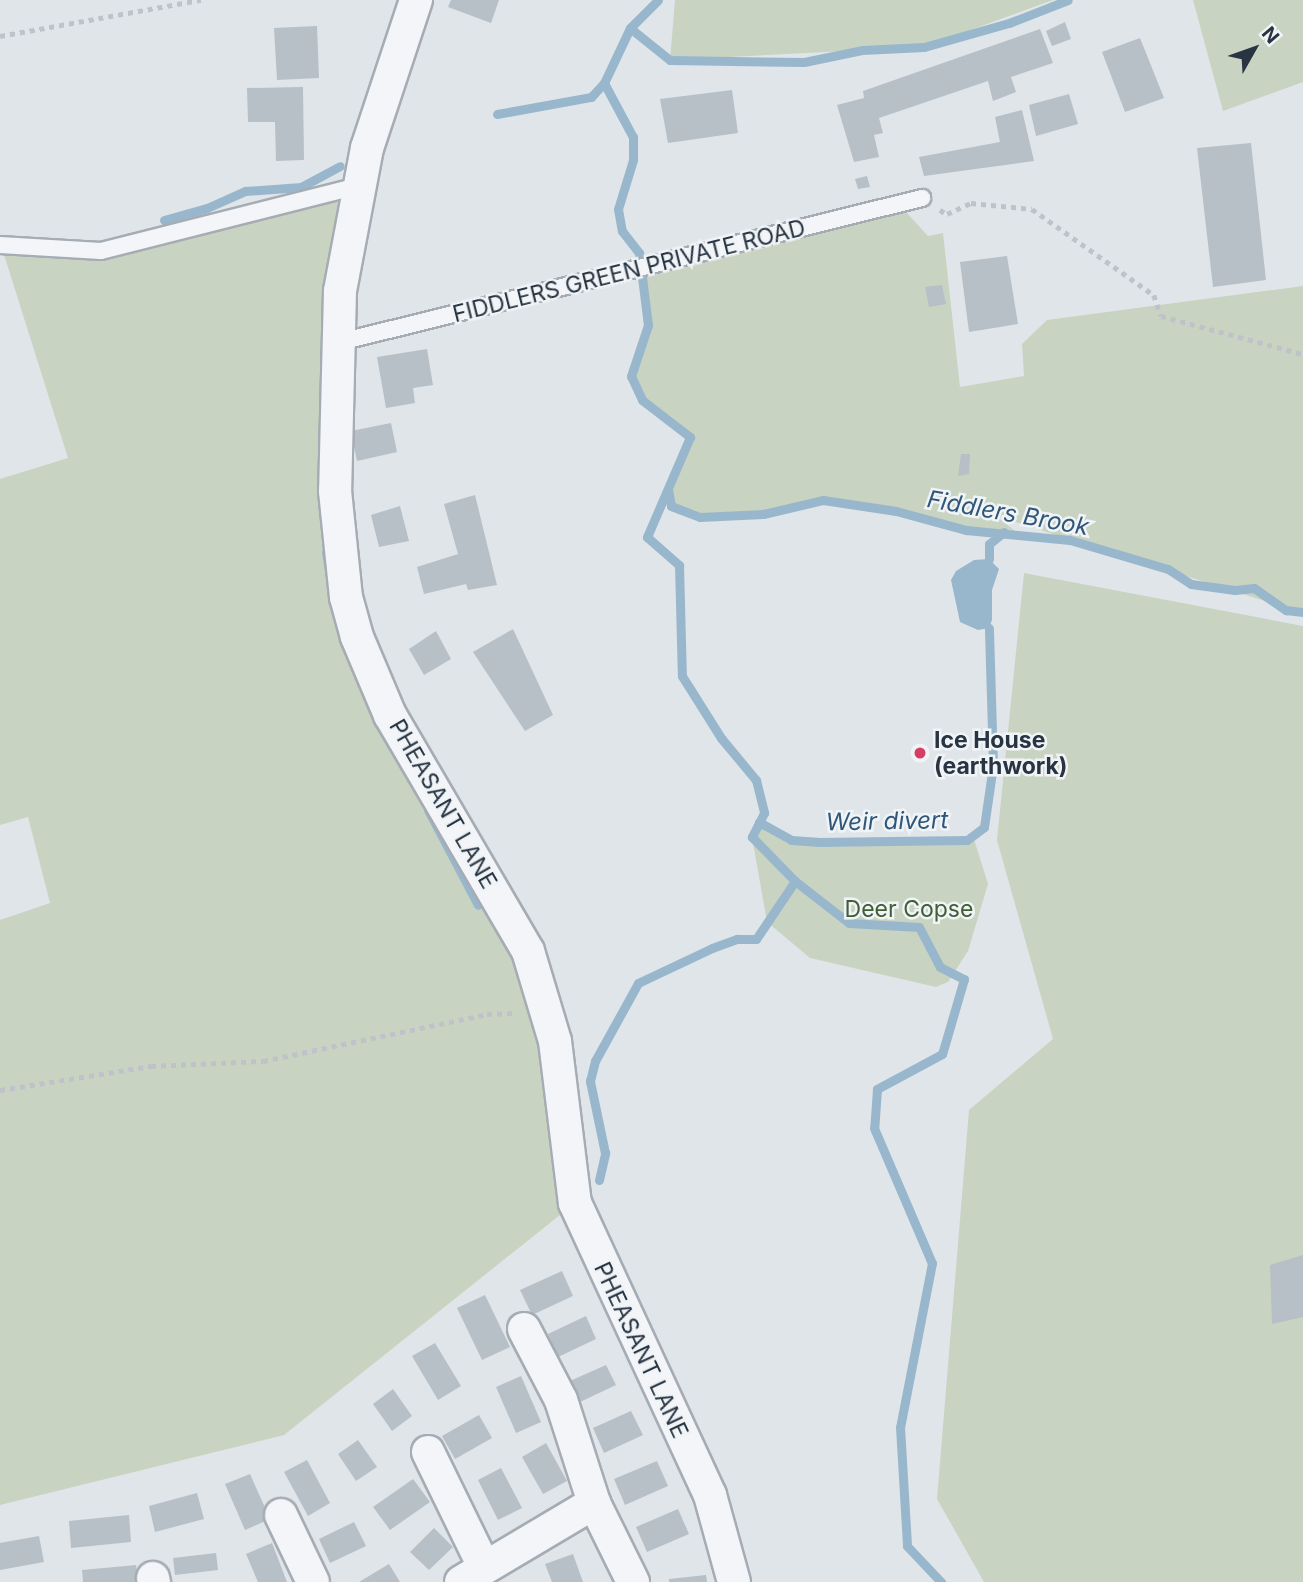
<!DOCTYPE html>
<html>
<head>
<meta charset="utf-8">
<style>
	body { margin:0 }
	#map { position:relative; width:1303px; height:1582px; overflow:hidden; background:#e0e5ea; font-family:Inter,sans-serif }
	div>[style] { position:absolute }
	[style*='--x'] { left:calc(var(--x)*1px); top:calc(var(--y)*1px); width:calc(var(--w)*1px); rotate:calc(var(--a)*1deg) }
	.green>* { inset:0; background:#c8d4c1 }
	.water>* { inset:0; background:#99b7cc }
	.stream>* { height:9px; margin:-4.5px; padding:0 4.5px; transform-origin:4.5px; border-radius:4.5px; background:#99b7cc }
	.building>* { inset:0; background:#b7bfc7 }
	.path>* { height:4.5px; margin-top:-2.25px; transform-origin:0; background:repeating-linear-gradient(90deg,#bec3c9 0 5px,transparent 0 10px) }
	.roads { filter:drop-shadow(2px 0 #a5acb4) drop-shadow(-2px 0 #a5acb4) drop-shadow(0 2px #a5acb4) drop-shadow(0 -2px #a5acb4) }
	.service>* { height:16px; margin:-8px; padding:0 8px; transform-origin:8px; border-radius:8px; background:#f3f5f8 }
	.minor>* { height:32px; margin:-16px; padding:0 16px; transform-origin:16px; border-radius:16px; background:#f3f5f8 }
	.dots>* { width:19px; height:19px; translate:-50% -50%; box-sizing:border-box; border:4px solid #f0f4f7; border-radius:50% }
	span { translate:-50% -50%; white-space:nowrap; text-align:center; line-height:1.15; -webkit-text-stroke:5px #f0f4f7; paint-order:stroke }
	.street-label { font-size:23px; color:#283442 }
	.poi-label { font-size:23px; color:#283442; font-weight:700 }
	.left { translate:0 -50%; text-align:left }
	.park-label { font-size:23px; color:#405f34 }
	.water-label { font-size:24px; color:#305779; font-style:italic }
	.north { position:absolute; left:1219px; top:14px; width:70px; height:70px; -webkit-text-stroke:5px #f0f4f7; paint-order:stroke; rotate:50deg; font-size:19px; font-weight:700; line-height:28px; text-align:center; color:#283442 }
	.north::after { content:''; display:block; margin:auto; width:24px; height:32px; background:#283442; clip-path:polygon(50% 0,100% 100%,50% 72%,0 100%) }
</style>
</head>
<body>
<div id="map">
	<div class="green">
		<div style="clip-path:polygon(675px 0,1053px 0,924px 47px,670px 60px)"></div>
		<div style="clip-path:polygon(1193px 0,1303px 0,1303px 82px,1223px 111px)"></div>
		<div style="clip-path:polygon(358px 186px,346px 597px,528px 951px,575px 1203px,284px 1435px,0 1505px,0 920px,50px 903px,28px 817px,0 825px,0 479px,68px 458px,1px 245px,101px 251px)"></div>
		<div style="clip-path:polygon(906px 212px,928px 236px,943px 233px,960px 387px,1024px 376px,1022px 344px,1047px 320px,1303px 286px,1303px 613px,996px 516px,1019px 534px,966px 530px,896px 511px,823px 500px,763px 514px,700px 517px,671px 506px,668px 489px,690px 437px,642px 400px,631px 376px,648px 325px,642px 278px)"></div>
		<div style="clip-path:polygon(1024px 573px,1303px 626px,1303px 1582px,984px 1582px,937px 1499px,969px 1110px,1053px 1039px,997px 840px)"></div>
		<div style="clip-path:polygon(759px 822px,791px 840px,885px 842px,973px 836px,988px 884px,968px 951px,948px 982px,936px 987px,810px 958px,767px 922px,752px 837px)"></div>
	</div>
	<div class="water">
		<div style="clip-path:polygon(989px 559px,999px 569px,992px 590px,992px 620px,989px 628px,978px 630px,960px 622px,951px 580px,956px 571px,974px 560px)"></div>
	</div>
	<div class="stream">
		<div style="--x:658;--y:0;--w:40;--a:135"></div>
		<div style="--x:630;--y:28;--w:61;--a:115.3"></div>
		<div style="--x:604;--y:83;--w:61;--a:61.8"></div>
		<div style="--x:633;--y:137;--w:23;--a:90"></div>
		<div style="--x:633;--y:160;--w:51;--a:107"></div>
		<div style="--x:618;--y:209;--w:22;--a:80"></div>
		<div style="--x:622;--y:231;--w:28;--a:52"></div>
		<div style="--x:639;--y:253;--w:73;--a:82.9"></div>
		<div style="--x:648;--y:325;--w:54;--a:108.4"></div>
		<div style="--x:631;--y:376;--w:26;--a:65"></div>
		<div style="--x:642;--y:400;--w:61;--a:37.6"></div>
		<div style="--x:690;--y:437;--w:109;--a:113.3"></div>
		<div style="--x:647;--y:537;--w:43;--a:41.2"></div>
		<div style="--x:679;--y:565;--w:111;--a:88.5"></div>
		<div style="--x:682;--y:676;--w:73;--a:57.8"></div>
		<div style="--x:721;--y:738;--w:55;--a:50.2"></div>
		<div style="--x:756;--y:780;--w:34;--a:76"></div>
		<div style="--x:764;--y:813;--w:27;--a:117"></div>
		<div style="--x:752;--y:837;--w:62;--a:45.7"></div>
		<div style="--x:795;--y:881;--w:68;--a:37.9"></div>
		<div style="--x:849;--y:923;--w:70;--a:3.3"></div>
		<div style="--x:919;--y:927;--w:45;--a:62.3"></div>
		<div style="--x:940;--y:967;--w:27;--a:27"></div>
		<div style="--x:964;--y:979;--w:78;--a:106.3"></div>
		<div style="--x:942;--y:1054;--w:74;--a:151.7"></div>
		<div style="--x:877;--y:1089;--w:39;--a:94"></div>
		<div style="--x:874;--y:1128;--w:147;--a:66.8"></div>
		<div style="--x:932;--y:1263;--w:167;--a:101"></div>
		<div style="--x:900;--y:1427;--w:119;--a:86.6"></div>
		<div style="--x:907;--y:1546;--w:50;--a:46.6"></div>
		<div style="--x:630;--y:28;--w:51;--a:38.7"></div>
		<div style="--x:670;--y:60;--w:134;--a:0.9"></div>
		<div style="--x:804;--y:62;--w:59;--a:-11.7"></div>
		<div style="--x:862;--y:50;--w:62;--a:-2.8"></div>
		<div style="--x:924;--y:47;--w:88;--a:-15.8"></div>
		<div style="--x:1009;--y:23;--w:63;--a:-21.3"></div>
		<div style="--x:497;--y:114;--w:96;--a:-10.3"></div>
		<div style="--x:591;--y:97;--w:19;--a:-47"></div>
		<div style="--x:164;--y:220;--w:45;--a:-15.6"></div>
		<div style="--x:207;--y:208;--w:42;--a:-24.1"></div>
		<div style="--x:245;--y:191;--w:56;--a:-4.1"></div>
		<div style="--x:301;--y:187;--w:44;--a:-28.3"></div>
		<div style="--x:668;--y:489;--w:17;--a:80"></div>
		<div style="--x:671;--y:506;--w:31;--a:21"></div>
		<div style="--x:700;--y:517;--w:63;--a:-2.7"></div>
		<div style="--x:763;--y:514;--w:62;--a:-13.1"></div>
		<div style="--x:823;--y:500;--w:74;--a:8.6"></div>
		<div style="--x:896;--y:511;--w:73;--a:15.2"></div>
		<div style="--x:966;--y:530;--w:104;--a:5.5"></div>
		<div style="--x:1070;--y:540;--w:102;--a:16.5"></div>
		<div style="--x:1168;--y:569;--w:27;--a:33"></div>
		<div style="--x:1191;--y:584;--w:44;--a:7.8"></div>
		<div style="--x:1235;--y:590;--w:19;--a:-6"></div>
		<div style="--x:1254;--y:588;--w:39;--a:35"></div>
		<div style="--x:1286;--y:610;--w:17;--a:7"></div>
		<div style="--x:326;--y:552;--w:38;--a:81"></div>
		<div style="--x:989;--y:559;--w:15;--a:-90"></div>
		<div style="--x:989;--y:544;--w:19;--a:-39"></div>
		<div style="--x:428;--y:810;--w:107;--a:62.2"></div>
		<div style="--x:759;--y:822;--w:37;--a:29"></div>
		<div style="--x:791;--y:840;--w:26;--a:4"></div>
		<div style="--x:817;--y:842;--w:150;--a:-0.8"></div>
		<div style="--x:967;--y:840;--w:21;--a:-37"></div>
		<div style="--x:984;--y:827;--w:63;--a:-81.7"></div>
		<div style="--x:993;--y:765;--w:137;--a:-91.7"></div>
		<div style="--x:599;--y:1180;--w:28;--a:-77"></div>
		<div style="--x:605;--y:1153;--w:74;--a:-101.8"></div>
		<div style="--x:590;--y:1081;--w:21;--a:-76"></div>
		<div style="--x:595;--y:1061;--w:89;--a:-61.1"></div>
		<div style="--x:638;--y:983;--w:82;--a:-25.3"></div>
		<div style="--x:712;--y:948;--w:27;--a:-20"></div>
		<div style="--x:737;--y:939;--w:19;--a:0"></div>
		<div style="--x:756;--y:939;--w:70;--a:-56.1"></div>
	</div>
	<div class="building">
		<div style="clip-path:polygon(451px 0,499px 0,491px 23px,448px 7px)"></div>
		<div style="clip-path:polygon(1065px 22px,1071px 39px,1052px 46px,1046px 31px)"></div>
		<div style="clip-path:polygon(317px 26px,319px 78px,277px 80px,274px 28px)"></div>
		<div style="clip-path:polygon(1040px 29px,1053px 63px,1011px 77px,1016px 92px,993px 101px,988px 81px,879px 118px,883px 133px,874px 135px,879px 157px,854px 162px,837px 105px,864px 98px,863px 91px)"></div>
		<div style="clip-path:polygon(1140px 38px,1164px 98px,1125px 112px,1102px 52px)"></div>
		<div style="clip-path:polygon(303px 87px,304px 160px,276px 161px,275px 122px,248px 122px,247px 88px)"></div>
		<div style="clip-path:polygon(732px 90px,738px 133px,668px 143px,660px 99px)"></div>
		<div style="clip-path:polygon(1069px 94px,1078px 124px,1036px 136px,1029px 105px)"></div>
		<div style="clip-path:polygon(1022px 110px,1034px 161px,924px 176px,919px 157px,1000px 142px,995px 117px)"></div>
		<div style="clip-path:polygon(1251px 143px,1266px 280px,1213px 287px,1197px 148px)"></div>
		<div style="clip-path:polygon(867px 176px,870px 187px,858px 189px,855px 179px)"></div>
		<div style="clip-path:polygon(1007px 256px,1018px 324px,969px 332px,960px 262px)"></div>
		<div style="clip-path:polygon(942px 285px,946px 304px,929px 307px,925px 287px)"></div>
		<div style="clip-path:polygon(427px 349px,433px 385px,413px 388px,415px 403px,386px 408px,377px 357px)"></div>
		<div style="clip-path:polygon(391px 423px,397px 452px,357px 461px,351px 431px)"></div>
		<div style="clip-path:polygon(961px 454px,970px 454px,969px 474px,958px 476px)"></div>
		<div style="clip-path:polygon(475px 495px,497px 585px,468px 590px,466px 584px,424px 594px,417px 567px,458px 554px,444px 504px)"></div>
		<div style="clip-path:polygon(400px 506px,409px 541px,379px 547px,371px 515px)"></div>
		<div style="clip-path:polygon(513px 629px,553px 715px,525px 731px,473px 652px)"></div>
		<div style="clip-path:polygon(436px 631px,451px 659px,424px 675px,409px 649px)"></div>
		<div style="clip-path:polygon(1303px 1255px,1303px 1317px,1272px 1324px,1270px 1265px)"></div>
		<div style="clip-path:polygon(562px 1271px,573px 1296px,532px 1315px,520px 1290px)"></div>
		<div style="clip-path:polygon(485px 1295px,510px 1347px,482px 1360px,457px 1308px)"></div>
		<div style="clip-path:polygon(586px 1316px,596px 1339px,558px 1357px,548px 1334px)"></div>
		<div style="clip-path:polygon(435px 1343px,461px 1386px,438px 1400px,412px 1356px)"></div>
		<div style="clip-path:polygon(606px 1365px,616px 1385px,580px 1402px,570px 1381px)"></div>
		<div style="clip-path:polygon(521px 1376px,541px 1422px,516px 1433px,496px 1387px)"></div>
		<div style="clip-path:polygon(393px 1389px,412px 1416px,392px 1431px,373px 1404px)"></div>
		<div style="clip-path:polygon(631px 1411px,643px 1435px,604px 1453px,593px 1428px)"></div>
		<div style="clip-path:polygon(479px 1415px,492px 1438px,455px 1459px,442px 1436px)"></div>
		<div style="clip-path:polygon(358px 1440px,377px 1467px,356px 1481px,338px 1454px)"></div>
		<div style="clip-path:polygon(546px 1443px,567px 1481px,543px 1494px,522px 1457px)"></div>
		<div style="clip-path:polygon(307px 1460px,330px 1503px,308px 1516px,284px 1472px)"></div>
		<div style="clip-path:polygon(657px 1461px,668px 1486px,625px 1505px,614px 1479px)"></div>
		<div style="clip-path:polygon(501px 1468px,522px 1508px,498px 1520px,478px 1480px)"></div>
		<div style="clip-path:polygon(250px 1474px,270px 1519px,245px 1530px,225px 1484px)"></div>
		<div style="clip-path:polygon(413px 1479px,430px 1502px,390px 1530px,373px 1507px)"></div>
		<div style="clip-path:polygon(197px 1493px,204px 1519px,155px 1532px,149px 1506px)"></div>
		<div style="clip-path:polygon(678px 1509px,689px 1534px,647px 1552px,636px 1527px)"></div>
		<div style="clip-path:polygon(129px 1515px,131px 1542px,71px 1548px,69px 1521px)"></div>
		<div style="clip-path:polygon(354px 1522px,366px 1546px,330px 1563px,319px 1539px)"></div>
		<div style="clip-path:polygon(434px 1528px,453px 1547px,429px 1570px,410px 1552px)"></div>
		<div style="clip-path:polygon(39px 1536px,44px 1562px,0 1570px,0 1543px)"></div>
		<div style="clip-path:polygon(272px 1543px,287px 1582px,258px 1582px,246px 1554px)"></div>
		<div style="clip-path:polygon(216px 1553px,218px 1570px,175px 1575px,173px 1558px)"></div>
		<div style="clip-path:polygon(573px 1554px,583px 1582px,552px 1582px,545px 1564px)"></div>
		<div style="clip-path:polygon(389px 1564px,400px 1582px,359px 1582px)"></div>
		<div style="clip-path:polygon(136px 1565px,138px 1582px,83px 1582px,82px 1570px)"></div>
		<div style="clip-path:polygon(706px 1575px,707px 1582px,669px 1582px,669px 1579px)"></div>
	</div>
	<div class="path">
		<div style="--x:0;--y:36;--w:204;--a:-10.2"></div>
		<div style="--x:940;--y:210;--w:8;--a:30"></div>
		<div style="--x:947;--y:214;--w:26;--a:-25"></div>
		<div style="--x:971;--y:203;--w:61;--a:5.6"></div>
		<div style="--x:1032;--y:209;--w:149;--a:35.2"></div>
		<div style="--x:1154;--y:295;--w:22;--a:72"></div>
		<div style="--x:1161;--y:316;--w:147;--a:15"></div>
		<div style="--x:0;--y:1090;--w:153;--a:-9"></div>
		<div style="--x:151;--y:1066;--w:112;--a:-2.6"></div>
		<div style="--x:263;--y:1061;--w:229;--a:-11.8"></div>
		<div style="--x:487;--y:1014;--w:28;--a:-2"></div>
	</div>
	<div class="roads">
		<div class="service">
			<div style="--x:0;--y:245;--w:101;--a:3.4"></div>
			<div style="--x:101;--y:251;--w:265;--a:-14.2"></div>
			<div style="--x:336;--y:343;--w:604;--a:-13.9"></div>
		</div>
		<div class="minor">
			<div style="--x:416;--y:0;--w:156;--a:108.3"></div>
			<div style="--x:367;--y:148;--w:146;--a:100.7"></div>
			<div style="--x:340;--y:291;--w:200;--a:91.4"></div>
			<div style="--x:335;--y:491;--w:107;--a:84.1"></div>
			<div style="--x:346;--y:597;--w:41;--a:74.6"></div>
			<div style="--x:357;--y:637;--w:85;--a:67.1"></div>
			<div style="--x:390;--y:715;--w:273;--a:59.7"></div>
			<div style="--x:528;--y:951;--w:94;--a:73.3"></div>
			<div style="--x:555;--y:1041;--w:163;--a:83"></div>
			<div style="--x:575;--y:1203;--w:322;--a:65.2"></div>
			<div style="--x:710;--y:1495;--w:90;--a:74.6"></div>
			<div style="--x:524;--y:1329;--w:80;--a:62.5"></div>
			<div style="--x:561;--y:1400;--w:108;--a:72.2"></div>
			<div style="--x:594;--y:1503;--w:88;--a:63.7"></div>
			<div style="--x:428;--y:1452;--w:128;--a:64"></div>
			<div style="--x:281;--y:1515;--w:74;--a:64.5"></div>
			<div style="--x:153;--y:1578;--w:4;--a:76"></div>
			<div style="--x:461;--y:1582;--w:155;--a:-30.7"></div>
		</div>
	</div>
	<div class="dots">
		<div style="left:920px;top:753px;background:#d63f63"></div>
	</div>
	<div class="street-label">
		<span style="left:629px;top:271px;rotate:-14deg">FIDDLERS GREEN PRIVATE ROAD</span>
		<span style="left:443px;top:804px;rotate:60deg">PHEASANT LANE</span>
		<span style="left:641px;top:1350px;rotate:65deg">PHEASANT LANE</span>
	</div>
	<div class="poi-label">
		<span class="left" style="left:934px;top:753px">Ice House<br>(earthwork)</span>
	</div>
	<div class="park-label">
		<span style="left:909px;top:909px">Deer Copse</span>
	</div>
	<div class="water-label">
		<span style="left:1008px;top:513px;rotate:10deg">Fiddlers Brook</span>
		<span style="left:887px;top:821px;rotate:-1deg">Weir divert</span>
	</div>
	<div class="north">N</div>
</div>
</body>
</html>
